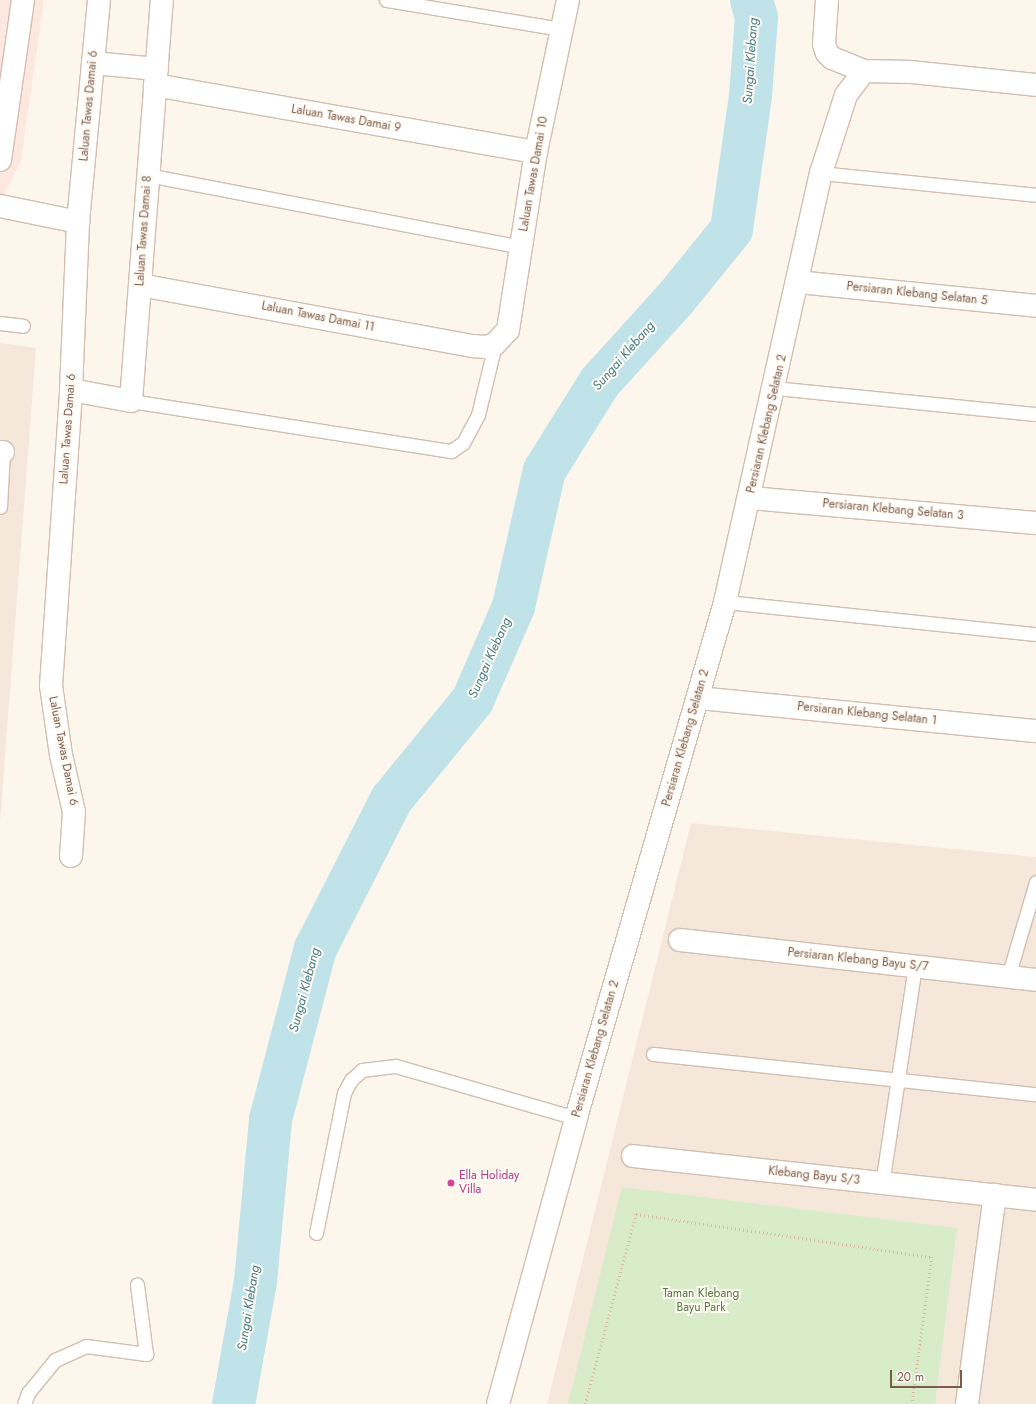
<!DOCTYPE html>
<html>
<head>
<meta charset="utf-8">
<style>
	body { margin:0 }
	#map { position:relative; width:1036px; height:1404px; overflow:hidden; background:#fdf6ec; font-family:Jost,sans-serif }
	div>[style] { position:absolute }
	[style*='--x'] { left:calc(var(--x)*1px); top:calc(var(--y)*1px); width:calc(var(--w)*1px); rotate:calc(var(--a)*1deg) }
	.residential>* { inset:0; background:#f5e8da }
	.commercial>* { inset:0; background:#fde8e0 }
	.green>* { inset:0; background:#d8ecc9 }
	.river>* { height:43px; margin:-21.5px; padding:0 21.5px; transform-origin:21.5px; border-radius:21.5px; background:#bfe3e8 }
	.path>* { height:2.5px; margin-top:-1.25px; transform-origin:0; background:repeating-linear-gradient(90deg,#d9b8a5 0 1px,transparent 0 4px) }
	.roads { filter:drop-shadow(1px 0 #d1beb0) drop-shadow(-1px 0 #d1beb0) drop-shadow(0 1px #d1beb0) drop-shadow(0 -1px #d1beb0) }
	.lane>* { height:13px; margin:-6.5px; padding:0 6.5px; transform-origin:6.5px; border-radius:6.5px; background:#fff }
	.street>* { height:22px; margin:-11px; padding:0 11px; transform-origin:11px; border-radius:11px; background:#fff }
	.secondary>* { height:22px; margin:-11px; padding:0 11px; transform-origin:11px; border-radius:11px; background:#fff }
	.dots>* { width:11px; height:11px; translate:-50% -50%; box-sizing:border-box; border:2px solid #fffaf3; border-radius:50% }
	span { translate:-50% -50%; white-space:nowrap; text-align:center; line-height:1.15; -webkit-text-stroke:4px #fffaf3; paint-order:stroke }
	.street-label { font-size:12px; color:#7a5c4d }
	.hotel-label { font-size:12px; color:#b23c85 }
	.left { translate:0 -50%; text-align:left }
	.park-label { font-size:12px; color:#537a41 }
	.water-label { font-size:13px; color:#437c86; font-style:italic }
	.scale { position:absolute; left:890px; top:1370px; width:72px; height:18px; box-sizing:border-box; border:2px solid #7a5c4d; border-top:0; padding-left:5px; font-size:12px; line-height:14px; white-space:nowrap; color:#7a5c4d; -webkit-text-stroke:3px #fffaf3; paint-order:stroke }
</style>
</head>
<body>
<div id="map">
	<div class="residential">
		<div style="clip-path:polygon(0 343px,36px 348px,0 822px)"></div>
		<div style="clip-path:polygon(691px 823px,1036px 857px,1036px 1404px,547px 1404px)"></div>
	</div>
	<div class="commercial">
		<div style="clip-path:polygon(0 0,44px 0,21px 161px,0 203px)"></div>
	</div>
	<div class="green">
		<div style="clip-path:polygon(622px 1187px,957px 1228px,935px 1404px,568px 1404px)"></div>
	</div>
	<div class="river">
		<div style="--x:233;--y:1404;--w:125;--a:-79.9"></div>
		<div style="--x:255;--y:1281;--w:163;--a:-84.7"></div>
		<div style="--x:270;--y:1119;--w:177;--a:-75.3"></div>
		<div style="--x:315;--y:948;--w:167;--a:-63"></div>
		<div style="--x:391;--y:799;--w:128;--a:-50.7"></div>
		<div style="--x:472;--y:700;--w:103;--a:-66.4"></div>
		<div style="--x:513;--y:606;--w:139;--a:-77.2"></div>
		<div style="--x:544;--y:470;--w:104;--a:-58"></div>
		<div style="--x:599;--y:382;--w:115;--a:-47.8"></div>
		<div style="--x:676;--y:297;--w:87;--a:-51"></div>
		<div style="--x:731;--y:229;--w:135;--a:-81.9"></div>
		<div style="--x:750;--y:95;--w:78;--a:-85.6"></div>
		<div style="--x:756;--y:17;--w:18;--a:-106"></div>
	</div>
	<div class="path">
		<div style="--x:585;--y:1404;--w:197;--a:-75"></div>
		<div style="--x:636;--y:1214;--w:299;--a:8.3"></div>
		<div style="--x:932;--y:1257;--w:148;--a:97.7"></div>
	</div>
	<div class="roads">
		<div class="lane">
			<div style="--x:386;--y:0;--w:177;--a:9.4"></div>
			<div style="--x:821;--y:173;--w:216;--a:5.8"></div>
			<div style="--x:148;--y:175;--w:380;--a:10.9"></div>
			<div style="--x:0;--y:323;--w:23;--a:7"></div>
			<div style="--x:775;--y:388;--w:262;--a:5.7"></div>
			<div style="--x:131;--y:401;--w:324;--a:8.9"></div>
			<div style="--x:451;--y:451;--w:14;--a:-34"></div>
			<div style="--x:463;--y:443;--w:32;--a:-62"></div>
			<div style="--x:478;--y:415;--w:73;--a:-76.5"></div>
			<div style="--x:0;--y:507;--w:55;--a:-86.9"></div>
			<div style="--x:725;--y:602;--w:313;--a:5.9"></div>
			<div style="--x:1008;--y:977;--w:99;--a:-73.6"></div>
			<div style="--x:653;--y:1054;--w:385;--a:6"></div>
			<div style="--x:882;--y:1184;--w:220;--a:-81.4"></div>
			<div style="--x:316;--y:1233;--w:143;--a:-78.7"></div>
			<div style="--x:344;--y:1093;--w:15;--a:-62"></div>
			<div style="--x:351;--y:1080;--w:15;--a:-42"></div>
			<div style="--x:362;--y:1070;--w:34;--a:-7"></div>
			<div style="--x:396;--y:1066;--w:187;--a:16.1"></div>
			<div style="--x:24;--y:1404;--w:12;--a:-70"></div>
			<div style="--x:28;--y:1393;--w:43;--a:-50.7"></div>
			<div style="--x:55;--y:1360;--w:34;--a:-24"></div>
			<div style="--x:86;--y:1346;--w:61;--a:7.6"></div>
			<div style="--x:146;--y:1354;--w:70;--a:-97.4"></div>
		</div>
		<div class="street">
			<div style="--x:827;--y:0;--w:44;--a:93.9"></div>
			<div style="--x:824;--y:44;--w:9;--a:72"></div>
			<div style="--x:827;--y:53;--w:7;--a:45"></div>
			<div style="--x:832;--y:58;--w:35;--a:22"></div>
			<div style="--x:93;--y:63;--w:64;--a:5.4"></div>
			<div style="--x:155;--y:85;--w:387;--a:10"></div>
			<div style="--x:0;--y:160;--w:162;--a:-81.8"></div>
			<div style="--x:0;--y:206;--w:80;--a:11.6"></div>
			<div style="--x:797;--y:282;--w:240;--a:5.7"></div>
			<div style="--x:140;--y:285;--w:339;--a:10.4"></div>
			<div style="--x:473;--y:346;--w:13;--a:4"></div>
			<div style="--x:486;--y:347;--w:9;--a:-18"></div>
			<div style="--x:495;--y:344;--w:19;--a:-47"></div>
			<div style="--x:508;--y:330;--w:180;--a:-81.1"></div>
			<div style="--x:536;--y:152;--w:155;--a:-78.1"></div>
			<div style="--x:71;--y:390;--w:61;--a:10.4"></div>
			<div style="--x:131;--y:401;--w:402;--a:-85.6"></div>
			<div style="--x:0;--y:452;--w:3;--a:0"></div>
			<div style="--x:750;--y:498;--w:287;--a:5"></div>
			<div style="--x:698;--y:698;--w:340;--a:5.6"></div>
			<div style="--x:71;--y:856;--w:44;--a:-86.1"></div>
			<div style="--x:74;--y:812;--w:58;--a:-102.8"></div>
			<div style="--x:61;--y:755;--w:70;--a:-98.2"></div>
			<div style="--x:51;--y:686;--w:297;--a:-86.1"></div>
			<div style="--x:71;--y:390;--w:168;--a:-87.6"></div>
			<div style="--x:78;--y:222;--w:223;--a:-84.6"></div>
			<div style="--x:680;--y:940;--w:358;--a:6.4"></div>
			<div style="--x:633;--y:1156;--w:405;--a:6.2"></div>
			<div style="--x:967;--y:1404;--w:211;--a:-82.4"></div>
		</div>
		<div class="secondary">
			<div style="--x:498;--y:1404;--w:296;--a:-74.7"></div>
			<div style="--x:576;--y:1118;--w:537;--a:-73.89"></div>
			<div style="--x:725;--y:602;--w:440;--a:-77.4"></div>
			<div style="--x:821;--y:173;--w:82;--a:-72.2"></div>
			<div style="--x:846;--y:95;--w:30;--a:-53"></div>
			<div style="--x:864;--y:71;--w:47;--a:1.2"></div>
			<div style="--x:911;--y:72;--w:126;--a:5.9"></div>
		</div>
	</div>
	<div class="dots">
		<div style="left:451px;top:1183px;background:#d1479c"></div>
	</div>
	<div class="street-label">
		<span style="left:89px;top:106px;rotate:-85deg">Laluan Tawas Damai 6</span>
		<span style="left:346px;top:119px;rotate:10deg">Laluan Tawas Damai 9</span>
		<span style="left:534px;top:174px;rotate:-80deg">Laluan Tawas Damai 10</span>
		<span style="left:144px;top:231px;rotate:-86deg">Laluan Tawas Damai 8</span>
		<span style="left:917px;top:294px;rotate:6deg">Persiaran Klebang Selatan 5</span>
		<span style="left:318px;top:317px;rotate:11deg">Laluan Tawas Damai 11</span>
		<span style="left:767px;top:424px;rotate:-77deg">Persiaran Klebang Selatan 2</span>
		<span style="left:68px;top:429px;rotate:-86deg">Laluan Tawas Damai 6</span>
		<span style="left:893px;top:510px;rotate:5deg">Persiaran Klebang Selatan 3</span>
		<span style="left:867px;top:714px;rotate:6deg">Persiaran Klebang Selatan 1</span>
		<span style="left:686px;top:738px;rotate:-74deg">Persiaran Klebang Selatan 2</span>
		<span style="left:63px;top:751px;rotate:79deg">Laluan Tawas Damai 6</span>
		<span style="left:858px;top:960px;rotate:6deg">Persiaran Klebang Bayu S/7</span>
		<span style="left:596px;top:1049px;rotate:-74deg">Persiaran Klebang Selatan 2</span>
		<span style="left:814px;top:1176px;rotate:6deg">Klebang Bayu S/3</span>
	</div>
	<div class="hotel-label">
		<span class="left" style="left:459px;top:1183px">Ella Holiday<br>Villa</span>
	</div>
	<div class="park-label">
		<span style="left:701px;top:1301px">Taman Klebang<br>Bayu Park</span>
	</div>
	<div class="water-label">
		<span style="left:751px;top:61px;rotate:-86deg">Sungai Klebang</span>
		<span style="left:624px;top:356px;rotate:-49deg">Sungai Klebang</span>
		<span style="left:490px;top:658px;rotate:-66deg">Sungai Klebang</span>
		<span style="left:305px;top:990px;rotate:-75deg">Sungai Klebang</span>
		<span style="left:249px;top:1308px;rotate:-81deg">Sungai Klebang</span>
	</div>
	<div class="scale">20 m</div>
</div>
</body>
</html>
